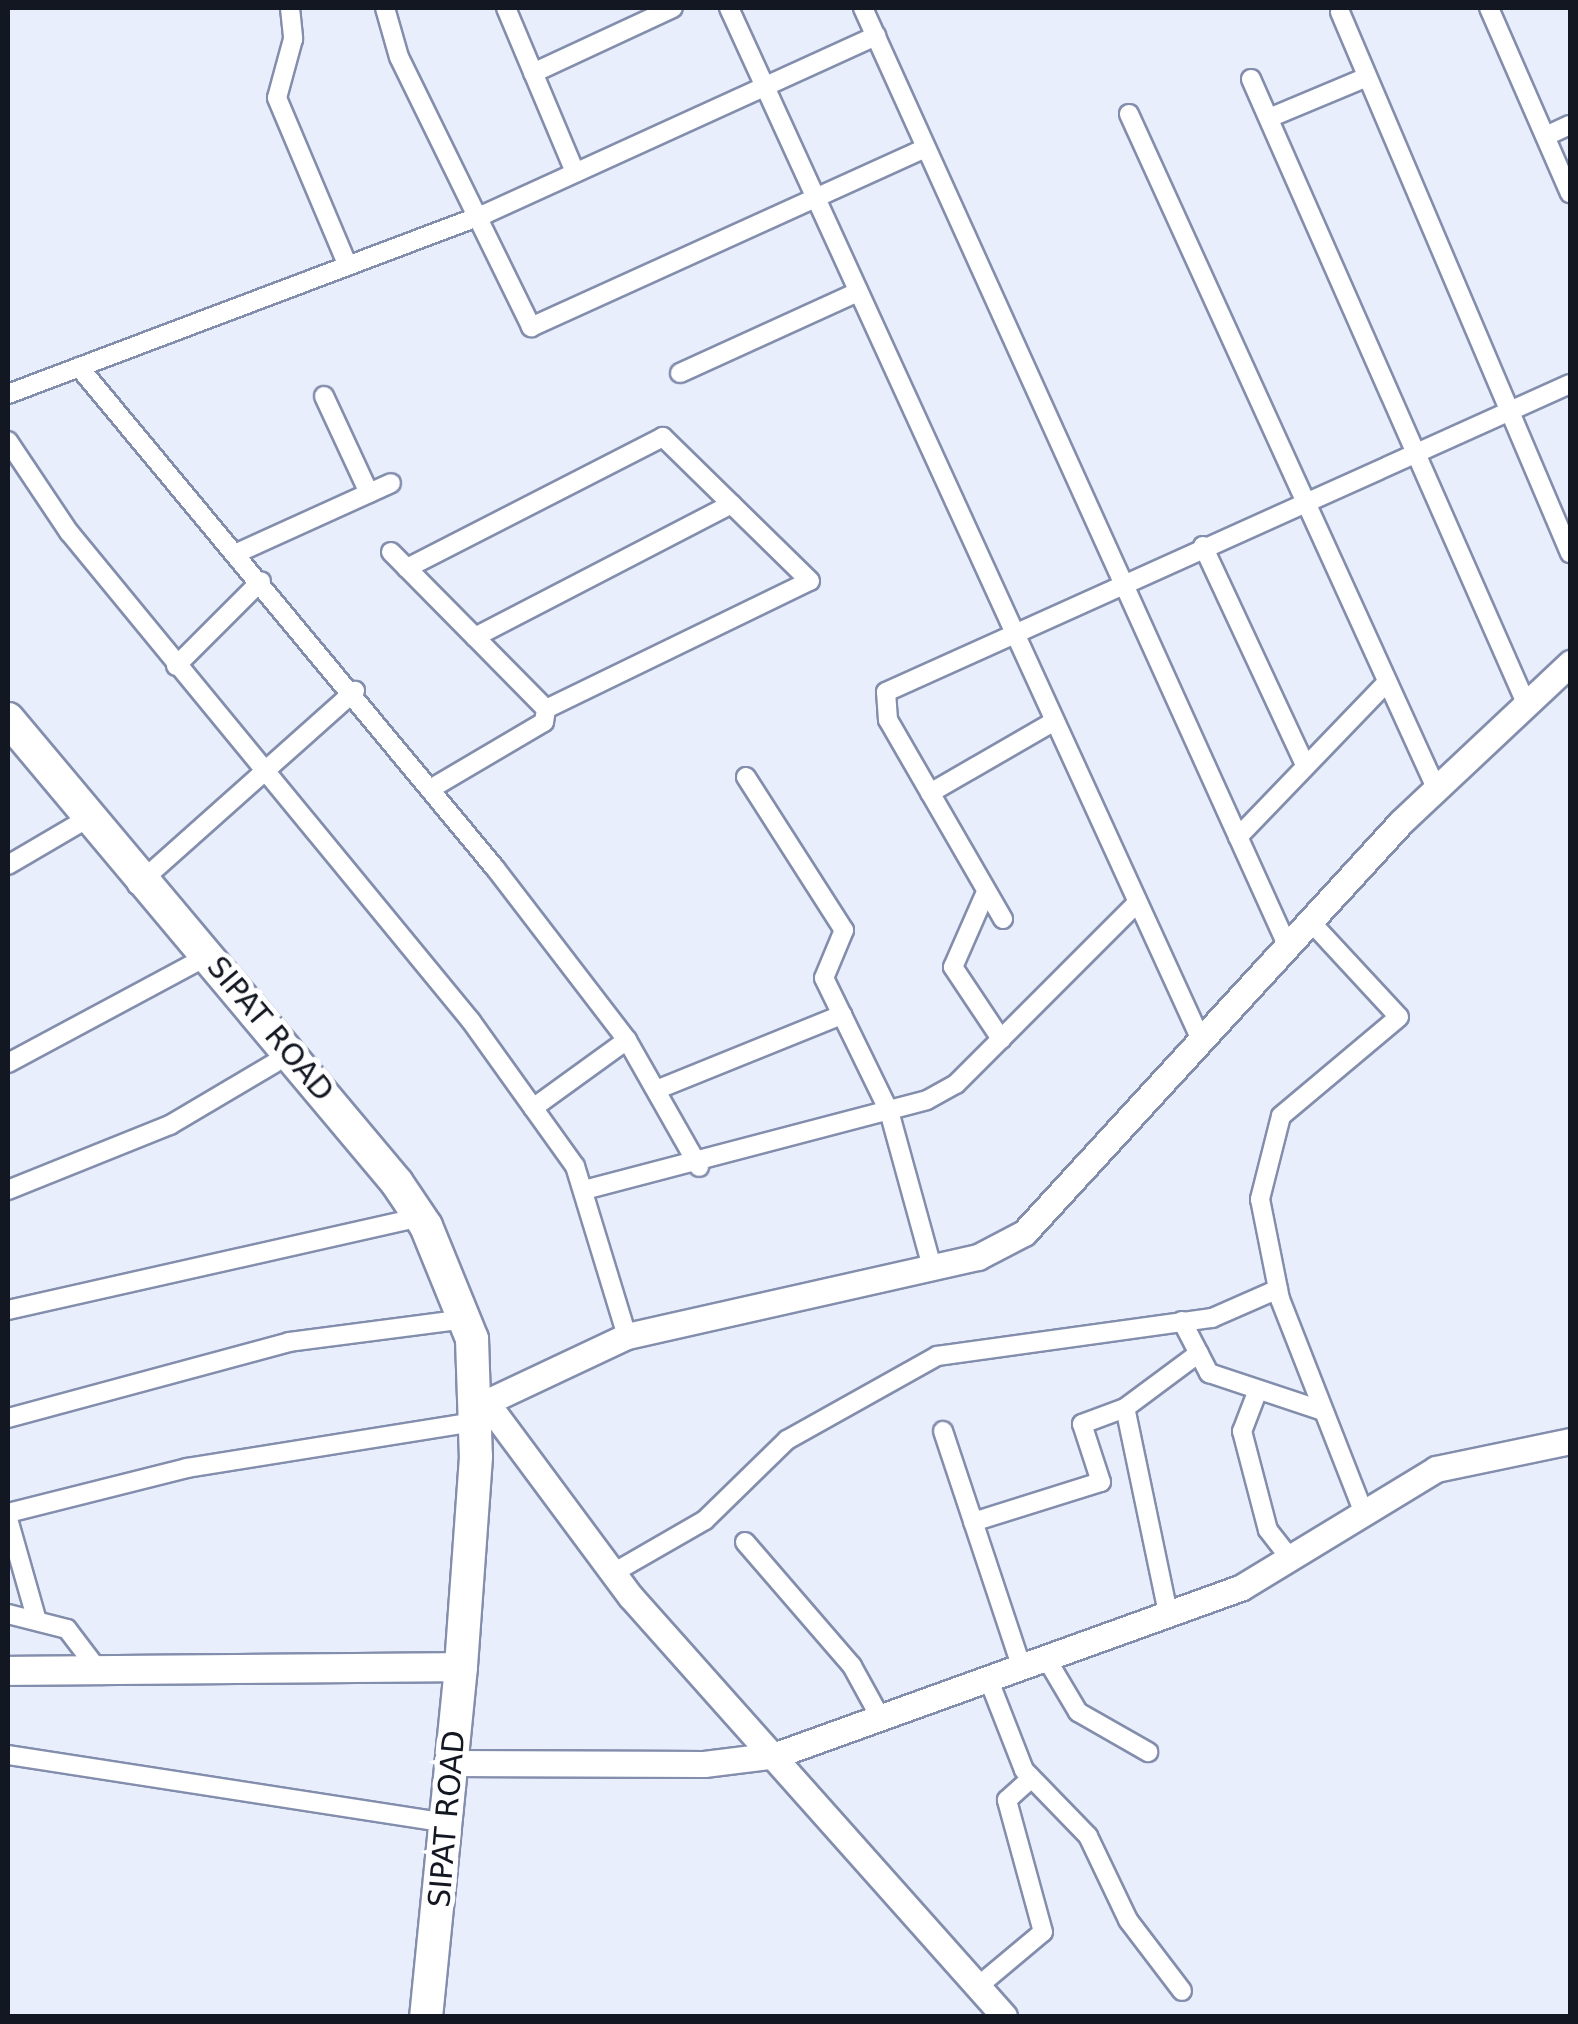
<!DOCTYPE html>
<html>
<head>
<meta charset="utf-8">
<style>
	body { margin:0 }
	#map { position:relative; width:1578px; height:2024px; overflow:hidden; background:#e9eefc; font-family:"DejaVu Sans",sans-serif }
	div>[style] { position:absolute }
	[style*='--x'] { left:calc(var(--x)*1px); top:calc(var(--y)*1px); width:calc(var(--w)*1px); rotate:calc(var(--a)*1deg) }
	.roads { filter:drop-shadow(2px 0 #838ead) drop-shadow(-2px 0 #838ead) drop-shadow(0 2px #838ead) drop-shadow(0 -2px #838ead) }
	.street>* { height:18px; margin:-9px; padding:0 9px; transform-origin:9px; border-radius:9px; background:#fff }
	.secondary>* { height:25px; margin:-12.5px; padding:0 12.5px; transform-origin:12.5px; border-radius:12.5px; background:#fff }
	.primary>* { height:28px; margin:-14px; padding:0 14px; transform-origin:14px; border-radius:14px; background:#fff }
	.highway>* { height:32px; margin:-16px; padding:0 16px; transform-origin:16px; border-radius:16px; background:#fff }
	span { translate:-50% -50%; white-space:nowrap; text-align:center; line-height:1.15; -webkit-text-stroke:10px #fff; paint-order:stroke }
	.street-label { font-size:30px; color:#131722 }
	.frame { position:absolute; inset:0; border:10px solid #131722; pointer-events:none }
</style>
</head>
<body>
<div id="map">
	<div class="roads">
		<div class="street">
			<div style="--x:290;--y:8;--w:31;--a:84"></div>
			<div style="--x:293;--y:39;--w:61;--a:105.2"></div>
			<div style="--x:277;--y:98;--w:182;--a:67.1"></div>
			<div style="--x:385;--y:8;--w:51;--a:74.1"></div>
			<div style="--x:399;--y:57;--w:301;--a:63.9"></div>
			<div style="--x:531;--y:327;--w:433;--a:-24.4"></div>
			<div style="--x:506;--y:8;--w:178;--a:67.2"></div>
			<div style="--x:729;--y:8;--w:1137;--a:65.42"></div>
			<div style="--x:863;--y:8;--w:1031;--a:65.65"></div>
			<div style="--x:1489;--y:8;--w:202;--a:66.4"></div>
			<div style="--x:1340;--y:12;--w:588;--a:66.97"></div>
			<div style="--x:533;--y:73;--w:154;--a:-24.9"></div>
			<div style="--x:1251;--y:79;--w:682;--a:66.22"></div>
			<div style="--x:1129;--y:114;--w:741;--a:65.51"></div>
			<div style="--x:1269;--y:118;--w:106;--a:-22.7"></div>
			<div style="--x:1546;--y:136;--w:26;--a:-25"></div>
			<div style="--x:79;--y:367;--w:651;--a:50.3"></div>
			<div style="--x:495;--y:868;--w:217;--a:52.5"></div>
			<div style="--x:627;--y:1040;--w:146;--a:60.4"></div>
			<div style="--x:680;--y:373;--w:196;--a:-24.5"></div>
			<div style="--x:8;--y:394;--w:510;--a:-20.67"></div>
			<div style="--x:485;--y:214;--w:430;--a:-24.5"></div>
			<div style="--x:324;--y:396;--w:107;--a:65.1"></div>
			<div style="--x:8;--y:441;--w:110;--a:56.2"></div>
			<div style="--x:69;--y:532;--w:633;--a:50.58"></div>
			<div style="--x:471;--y:1021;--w:178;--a:54.4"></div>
			<div style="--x:575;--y:1166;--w:178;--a:73"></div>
			<div style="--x:1203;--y:546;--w:242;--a:65"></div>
			<div style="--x:391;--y:552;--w:120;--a:45.3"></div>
			<div style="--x:475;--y:637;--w:101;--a:45.4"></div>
			<div style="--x:546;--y:709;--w:293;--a:-25.9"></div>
			<div style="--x:810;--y:581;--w:206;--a:-135.6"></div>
			<div style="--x:663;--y:437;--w:288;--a:152.9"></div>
			<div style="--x:237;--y:553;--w:169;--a:-24.4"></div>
			<div style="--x:475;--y:637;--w:289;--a:-27.4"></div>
			<div style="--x:176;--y:666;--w:120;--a:-45"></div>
			<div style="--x:746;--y:777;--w:182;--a:57.4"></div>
			<div style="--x:844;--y:930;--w:52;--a:112.6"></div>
			<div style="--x:824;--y:978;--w:148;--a:64"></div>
			<div style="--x:889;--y:1111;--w:162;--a:74.6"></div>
			<div style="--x:432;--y:788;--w:130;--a:-30.5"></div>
			<div style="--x:544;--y:722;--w:13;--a:-81"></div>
			<div style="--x:930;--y:793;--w:142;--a:-30"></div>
			<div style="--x:1238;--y:837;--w:212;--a:-46.1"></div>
			<div style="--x:8;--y:865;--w:81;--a:-30.4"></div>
			<div style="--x:137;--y:885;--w:292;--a:-41.7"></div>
			<div style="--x:986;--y:892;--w:82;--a:113.7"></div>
			<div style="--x:953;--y:967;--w:87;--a:56.3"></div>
			<div style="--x:1003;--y:919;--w:230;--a:-120"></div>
			<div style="--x:888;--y:720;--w:28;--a:-94"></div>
			<div style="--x:886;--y:692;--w:750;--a:-24.24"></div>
			<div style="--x:1311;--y:922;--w:129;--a:47.2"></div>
			<div style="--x:1399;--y:1017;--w:154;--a:140"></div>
			<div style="--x:1281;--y:1116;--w:86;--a:104.2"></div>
			<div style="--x:1260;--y:1199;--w:102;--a:78.7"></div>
			<div style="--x:1280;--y:1299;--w:230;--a:68.6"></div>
			<div style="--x:8;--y:1063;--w:213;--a:-28.2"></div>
			<div style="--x:656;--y:1090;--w:201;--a:-22"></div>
			<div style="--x:533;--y:1108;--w:116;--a:-35.9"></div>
			<div style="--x:588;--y:1189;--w:350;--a:-14.7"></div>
			<div style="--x:927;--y:1100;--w:33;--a:-29"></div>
			<div style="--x:956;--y:1084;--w:252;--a:-45"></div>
			<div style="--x:8;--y:1190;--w:175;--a:-21.9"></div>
			<div style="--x:170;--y:1125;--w:122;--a:-30.6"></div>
			<div style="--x:8;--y:1310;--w:422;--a:-12.7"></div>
			<div style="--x:1182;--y:1321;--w:59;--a:62.6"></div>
			<div style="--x:1209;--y:1373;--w:120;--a:18.4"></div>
			<div style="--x:1256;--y:1395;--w:39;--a:111"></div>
			<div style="--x:1242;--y:1431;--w:102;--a:75.3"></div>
			<div style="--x:1268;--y:1530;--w:36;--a:52"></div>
			<div style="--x:8;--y:1418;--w:291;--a:-15.1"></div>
			<div style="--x:289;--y:1342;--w:177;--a:-7.4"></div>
			<div style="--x:943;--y:1431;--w:248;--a:71.6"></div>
			<div style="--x:8;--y:1513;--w:185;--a:-14.1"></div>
			<div style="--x:187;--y:1468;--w:292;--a:-9.1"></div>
			<div style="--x:8;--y:1519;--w:102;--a:74.1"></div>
			<div style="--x:973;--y:1522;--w:134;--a:-17.4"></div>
			<div style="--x:1101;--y:1482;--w:61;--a:-108.1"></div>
			<div style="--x:1082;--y:1424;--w:46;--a:-20.4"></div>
			<div style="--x:745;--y:1542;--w:164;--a:49.2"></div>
			<div style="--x:852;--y:1666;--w:58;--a:61.2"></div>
			<div style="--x:613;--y:1573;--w:106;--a:-29.9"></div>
			<div style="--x:705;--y:1520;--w:115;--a:-44.3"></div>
			<div style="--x:787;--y:1440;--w:172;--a:-29.2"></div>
			<div style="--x:937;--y:1356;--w:278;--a:-7.9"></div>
			<div style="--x:1212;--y:1318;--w:72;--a:-23.7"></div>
			<div style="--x:1168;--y:1613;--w:209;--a:-101.8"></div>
			<div style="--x:1125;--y:1408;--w:92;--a:-36.6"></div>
			<div style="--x:8;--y:1614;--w:61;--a:14.3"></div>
			<div style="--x:67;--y:1629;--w:58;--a:52.7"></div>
			<div style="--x:1046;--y:1658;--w:63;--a:59.3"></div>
			<div style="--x:1078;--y:1712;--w:81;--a:29.7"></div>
			<div style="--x:988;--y:1678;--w:99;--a:68.6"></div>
			<div style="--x:1024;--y:1770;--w:92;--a:45.9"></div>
			<div style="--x:1088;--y:1836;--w:93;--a:64.5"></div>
			<div style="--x:1128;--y:1920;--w:89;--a:52.7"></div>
			<div style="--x:8;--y:1755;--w:443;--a:8.8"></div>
			<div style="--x:976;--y:1988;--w:87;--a:-39.9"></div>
			<div style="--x:1043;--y:1932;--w:137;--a:-105.3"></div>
			<div style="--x:1007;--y:1800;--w:31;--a:-42"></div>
		</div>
		<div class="secondary">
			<div style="--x:486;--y:1402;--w:243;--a:53.4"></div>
			<div style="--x:631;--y:1597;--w:561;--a:48.32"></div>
			<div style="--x:474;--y:1408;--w:169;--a:-25.2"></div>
			<div style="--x:627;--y:1336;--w:360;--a:-12.7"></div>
			<div style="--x:978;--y:1257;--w:52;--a:-27.6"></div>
			<div style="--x:1024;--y:1233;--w:559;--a:-47.46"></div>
			<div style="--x:1402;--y:821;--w:231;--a:-43.2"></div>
			<div style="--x:450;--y:1763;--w:254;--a:0.2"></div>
			<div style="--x:704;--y:1764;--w:73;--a:-7.1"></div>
			<div style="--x:776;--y:1755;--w:495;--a:-19.8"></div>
			<div style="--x:1242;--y:1587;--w:227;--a:-31.3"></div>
			<div style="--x:1436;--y:1469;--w:137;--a:-11.8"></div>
		</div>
		<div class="primary">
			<div style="--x:8;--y:1671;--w:453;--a:-0.5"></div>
		</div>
		<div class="highway">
			<div style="--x:8;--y:719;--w:605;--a:50.02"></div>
			<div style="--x:397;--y:1183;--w:52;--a:56"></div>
			<div style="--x:426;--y:1226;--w:122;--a:67.8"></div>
			<div style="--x:472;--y:1339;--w:118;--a:88.1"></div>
			<div style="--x:476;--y:1457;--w:211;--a:94.1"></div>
			<div style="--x:461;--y:1667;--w:351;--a:95.7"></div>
		</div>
	</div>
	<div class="street-label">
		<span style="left:270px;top:1029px;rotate:50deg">SIPAT ROAD</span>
		<span style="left:447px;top:1819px;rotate:-85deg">SIPAT ROAD</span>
	</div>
	<div class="frame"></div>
</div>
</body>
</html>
